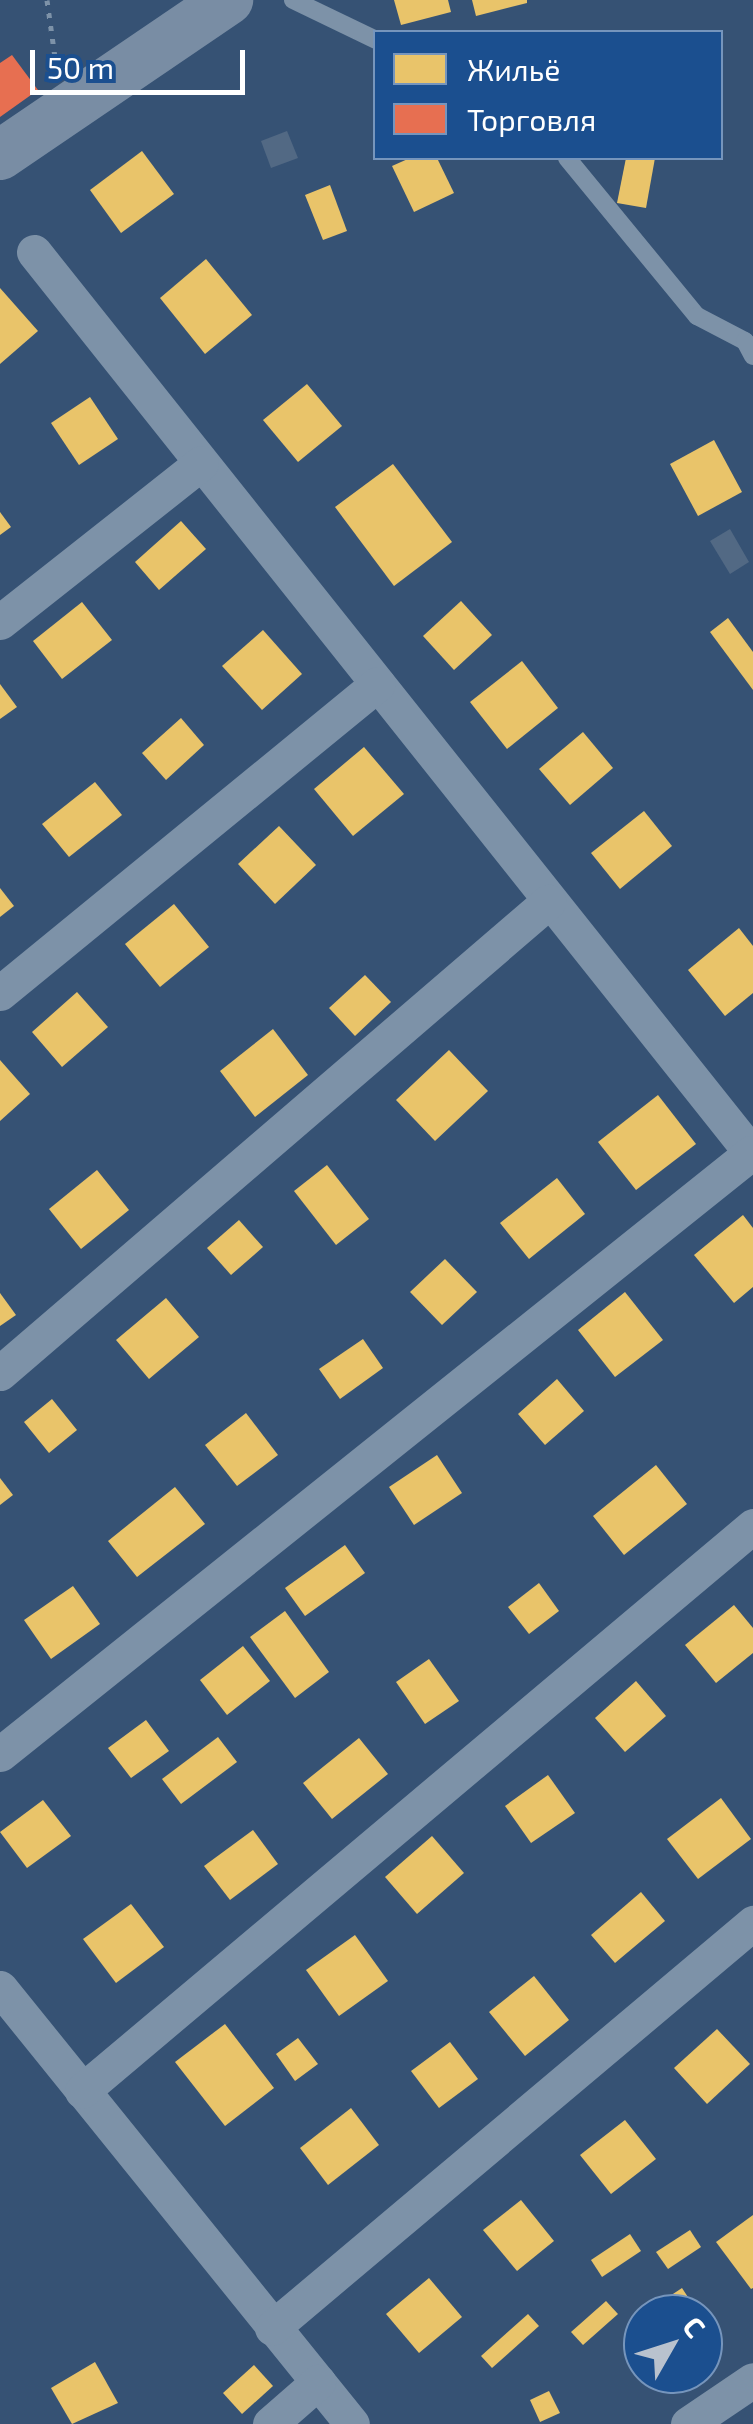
<!DOCTYPE html>
<html>
<head>
<meta charset="utf-8">
<style>
	body { margin:0 }
	#map { position:relative; width:753px; height:2424px; overflow:hidden; background:#365274; font-family:"Exo 2",sans-serif }
	div>[style] { position:absolute }
	[style*='--x'] { left:calc(var(--x)*1px); top:calc(var(--y)*1px); width:calc(var(--w)*1px); rotate:calc(var(--a)*1deg) }
	.homes>* { inset:0; background:#e9c46a }
	.shops>* { inset:0; background:#e76f51 }
	.building>* { inset:0; background:#526984 }
	.path>* { height:5px; margin-top:-2.5px; transform-origin:0; background:repeating-linear-gradient(90deg,#7d92a8 0 5px,transparent 0 13px) }
	.lane>* { height:18px; margin:-9px; padding:0 9px; transform-origin:9px; border-radius:9px; background:#7d92a8 }
	.street>* { height:35px; margin:-17.5px; padding:0 17.5px; transform-origin:17.5px; border-radius:17.5px; background:#7d92a8 }
	.secondary>* { height:50px; margin:-25px; padding:0 25px; transform-origin:25px; border-radius:25px; background:#798da4 }
	span { translate:-50% -50%; white-space:nowrap; text-align:center; line-height:1.15; -webkit-text-stroke:10px #1b4f8f; paint-order:stroke }
	.legend { position:absolute; left:373px; top:30px; width:350px; height:130px; box-sizing:border-box; background:#1b4f8f; border:2px solid #7695bc; margin:0; padding:12px 18px; list-style:none; font-size:30px; color:#fff }
	.legend li { display:flex; align-items:center; gap:20px; height:50px }
	.legend b { width:50px; border:2px solid #7695bc }
	.north { position:absolute; left:623px; top:2294px; width:100px; height:100px; box-sizing:border-box; background:#1b4f8f; border:2px solid #7695bc; border-radius:50%; rotate:51deg; font-size:28px; font-weight:700; line-height:40px; text-align:center; color:#fff }
	.north::after { content:''; display:block; margin:auto; width:35px; height:45px; background:#b9c2ce; clip-path:polygon(50% 0,100% 100%,50% 72%,0 100%) }
	.scale { position:absolute; left:30px; top:50px; width:215px; height:45px; box-sizing:border-box; border:5px solid #fff; border-top:0; padding-left:12px; font-size:30px; line-height:35px; white-space:nowrap; color:#fff; -webkit-text-stroke:8px #1b4f8f; paint-order:stroke }
</style>
</head>
<body>
<div id="map">
	<div class="homes">
		<div style="clip-path:polygon(394px 0,448px 0,451px 12px,401px 25px)"></div>
		<div style="clip-path:polygon(472px 0,527px 0,527px 3px,476px 16px)"></div>
		<div style="clip-path:polygon(142px 151px,174px 194px,121px 233px,90px 190px)"></div>
		<div style="clip-path:polygon(410px 158px,437px 158px,454px 193px,414px 212px,392px 166px)"></div>
		<div style="clip-path:polygon(626px 158px,655px 158px,646px 208px,617px 203px)"></div>
		<div style="clip-path:polygon(330px 185px,347px 231px,323px 240px,305px 195px)"></div>
		<div style="clip-path:polygon(206px 259px,252px 315px,205px 354px,160px 298px)"></div>
		<div style="clip-path:polygon(0 288px,38px 331px,0 364px)"></div>
		<div style="clip-path:polygon(307px 384px,342px 426px,298px 462px,263px 420px)"></div>
		<div style="clip-path:polygon(90px 397px,118px 439px,79px 465px,51px 423px)"></div>
		<div style="clip-path:polygon(714px 440px,742px 492px,698px 516px,670px 464px)"></div>
		<div style="clip-path:polygon(393px 464px,452px 542px,394px 586px,335px 507px)"></div>
		<div style="clip-path:polygon(0 512px,11px 527px,0 535px)"></div>
		<div style="clip-path:polygon(181px 521px,206px 549px,159px 590px,135px 562px)"></div>
		<div style="clip-path:polygon(461px 601px,492px 635px,454px 670px,423px 636px)"></div>
		<div style="clip-path:polygon(82px 602px,112px 640px,62px 679px,33px 641px)"></div>
		<div style="clip-path:polygon(728px 618px,753px 652px,753px 690px,710px 632px)"></div>
		<div style="clip-path:polygon(263px 630px,302px 674px,262px 710px,222px 666px)"></div>
		<div style="clip-path:polygon(522px 661px,558px 708px,507px 749px,470px 702px)"></div>
		<div style="clip-path:polygon(0 684px,17px 707px,0 719px)"></div>
		<div style="clip-path:polygon(181px 718px,204px 745px,166px 780px,142px 753px)"></div>
		<div style="clip-path:polygon(583px 732px,613px 768px,570px 805px,539px 769px)"></div>
		<div style="clip-path:polygon(364px 747px,404px 794px,353px 836px,314px 789px)"></div>
		<div style="clip-path:polygon(95px 782px,122px 815px,69px 857px,42px 824px)"></div>
		<div style="clip-path:polygon(644px 811px,672px 846px,620px 889px,591px 853px)"></div>
		<div style="clip-path:polygon(279px 826px,316px 865px,275px 904px,238px 864px)"></div>
		<div style="clip-path:polygon(0 888px,14px 906px,0 917px)"></div>
		<div style="clip-path:polygon(174px 904px,209px 947px,160px 987px,125px 944px)"></div>
		<div style="clip-path:polygon(739px 928px,753px 946px,753px 993px,725px 1016px,688px 970px)"></div>
		<div style="clip-path:polygon(365px 975px,391px 1002px,355px 1036px,329px 1008px)"></div>
		<div style="clip-path:polygon(77px 992px,108px 1027px,62px 1067px,32px 1032px)"></div>
		<div style="clip-path:polygon(273px 1029px,308px 1075px,255px 1117px,220px 1071px)"></div>
		<div style="clip-path:polygon(449px 1050px,488px 1091px,435px 1141px,396px 1100px)"></div>
		<div style="clip-path:polygon(0 1060px,30px 1094px,0 1121px)"></div>
		<div style="clip-path:polygon(658px 1095px,696px 1144px,636px 1190px,598px 1142px)"></div>
		<div style="clip-path:polygon(327px 1165px,369px 1219px,336px 1245px,294px 1191px)"></div>
		<div style="clip-path:polygon(97px 1170px,129px 1210px,81px 1249px,49px 1209px)"></div>
		<div style="clip-path:polygon(557px 1178px,585px 1214px,529px 1259px,500px 1223px)"></div>
		<div style="clip-path:polygon(743px 1215px,753px 1228px,753px 1287px,734px 1303px,694px 1255px)"></div>
		<div style="clip-path:polygon(239px 1220px,263px 1247px,231px 1275px,207px 1248px)"></div>
		<div style="clip-path:polygon(445px 1259px,477px 1292px,442px 1325px,410px 1292px)"></div>
		<div style="clip-path:polygon(625px 1292px,663px 1340px,615px 1377px,578px 1330px)"></div>
		<div style="clip-path:polygon(0 1293px,16px 1315px,0 1326px)"></div>
		<div style="clip-path:polygon(166px 1298px,199px 1337px,149px 1379px,116px 1340px)"></div>
		<div style="clip-path:polygon(363px 1339px,383px 1368px,340px 1399px,319px 1369px)"></div>
		<div style="clip-path:polygon(557px 1379px,584px 1411px,545px 1445px,518px 1414px)"></div>
		<div style="clip-path:polygon(52px 1399px,77px 1430px,49px 1453px,24px 1422px)"></div>
		<div style="clip-path:polygon(246px 1413px,278px 1455px,237px 1486px,205px 1445px)"></div>
		<div style="clip-path:polygon(437px 1455px,462px 1493px,414px 1525px,389px 1487px)"></div>
		<div style="clip-path:polygon(656px 1465px,687px 1504px,624px 1555px,593px 1516px)"></div>
		<div style="clip-path:polygon(0 1478px,13px 1495px,0 1505px)"></div>
		<div style="clip-path:polygon(175px 1487px,205px 1524px,137px 1577px,108px 1541px)"></div>
		<div style="clip-path:polygon(345px 1545px,365px 1573px,305px 1616px,285px 1588px)"></div>
		<div style="clip-path:polygon(539px 1583px,559px 1611px,529px 1634px,508px 1607px)"></div>
		<div style="clip-path:polygon(73px 1586px,100px 1624px,51px 1659px,24px 1620px)"></div>
		<div style="clip-path:polygon(734px 1605px,753px 1628px,753px 1653px,716px 1683px,685px 1645px)"></div>
		<div style="clip-path:polygon(285px 1611px,329px 1672px,295px 1698px,250px 1637px)"></div>
		<div style="clip-path:polygon(243px 1646px,270px 1681px,227px 1715px,200px 1680px)"></div>
		<div style="clip-path:polygon(429px 1659px,459px 1701px,425px 1724px,396px 1682px)"></div>
		<div style="clip-path:polygon(636px 1681px,666px 1716px,625px 1752px,595px 1718px)"></div>
		<div style="clip-path:polygon(146px 1720px,169px 1751px,131px 1778px,108px 1748px)"></div>
		<div style="clip-path:polygon(218px 1737px,237px 1762px,181px 1804px,162px 1779px)"></div>
		<div style="clip-path:polygon(359px 1738px,388px 1774px,332px 1819px,303px 1783px)"></div>
		<div style="clip-path:polygon(548px 1775px,575px 1813px,531px 1843px,505px 1806px)"></div>
		<div style="clip-path:polygon(721px 1798px,751px 1839px,698px 1879px,667px 1839px)"></div>
		<div style="clip-path:polygon(43px 1800px,71px 1836px,27px 1868px,0 1832px)"></div>
		<div style="clip-path:polygon(253px 1830px,278px 1864px,230px 1900px,204px 1866px)"></div>
		<div style="clip-path:polygon(432px 1836px,464px 1873px,417px 1914px,385px 1877px)"></div>
		<div style="clip-path:polygon(641px 1892px,665px 1921px,615px 1963px,591px 1935px)"></div>
		<div style="clip-path:polygon(131px 1904px,164px 1947px,116px 1983px,83px 1939px)"></div>
		<div style="clip-path:polygon(355px 1935px,388px 1981px,339px 2016px,306px 1970px)"></div>
		<div style="clip-path:polygon(534px 1976px,569px 2020px,525px 2056px,489px 2012px)"></div>
		<div style="clip-path:polygon(225px 2024px,274px 2088px,225px 2126px,175px 2062px)"></div>
		<div style="clip-path:polygon(717px 2029px,750px 2064px,707px 2104px,674px 2068px)"></div>
		<div style="clip-path:polygon(298px 2038px,318px 2064px,295px 2081px,276px 2054px)"></div>
		<div style="clip-path:polygon(450px 2042px,478px 2079px,439px 2108px,411px 2071px)"></div>
		<div style="clip-path:polygon(351px 2108px,379px 2145px,328px 2185px,300px 2148px)"></div>
		<div style="clip-path:polygon(625px 2120px,656px 2159px,611px 2194px,580px 2155px)"></div>
		<div style="clip-path:polygon(521px 2200px,554px 2241px,517px 2271px,483px 2230px)"></div>
		<div style="clip-path:polygon(753px 2215px,753px 2288px,751px 2289px,716px 2242px)"></div>
		<div style="clip-path:polygon(690px 2230px,701px 2247px,668px 2269px,656px 2252px)"></div>
		<div style="clip-path:polygon(630px 2234px,641px 2251px,602px 2277px,591px 2260px)"></div>
		<div style="clip-path:polygon(429px 2278px,462px 2317px,419px 2353px,386px 2314px)"></div>
		<div style="clip-path:polygon(682px 2288px,699px 2314px,643px 2314px,643px 2344px,629px 2323px)"></div>
		<div style="clip-path:polygon(606px 2301px,618px 2314px,583px 2345px,571px 2332px)"></div>
		<div style="clip-path:polygon(528px 2314px,539px 2326px,492px 2368px,481px 2356px)"></div>
		<div style="clip-path:polygon(95px 2362px,118px 2403px,72px 2424px,51px 2388px)"></div>
		<div style="clip-path:polygon(254px 2365px,273px 2386px,242px 2414px,223px 2393px)"></div>
		<div style="clip-path:polygon(549px 2391px,560px 2413px,540px 2422px,530px 2400px)"></div>
	</div>
	<div class="shops">
		<div style="clip-path:polygon(12px 55px,38px 90px,0 117px,0 63px)"></div>
	</div>
	<div class="building">
		<div style="clip-path:polygon(287px 131px,298px 158px,271px 168px,261px 141px)"></div>
		<div style="clip-path:polygon(730px 529px,749px 562px,730px 574px,710px 541px)"></div>
	</div>
	<div class="path">
		<div style="--x:47;--y:0;--w:72;--a:82"></div>
	</div>
	<div class="lane">
		<div style="--x:293;--y:0;--w:92;--a:25.7"></div>
		<div style="--x:567;--y:158;--w:205;--a:50.6"></div>
		<div style="--x:697;--y:316;--w:54;--a:27.5"></div>
		<div style="--x:745;--y:341;--w:17;--a:62"></div>
	</div>
	<div class="street">
		<div style="--x:34;--y:252;--w:1154;--a:51.47"></div>
		<div style="--x:0;--y:622;--w:256;--a:-38.3"></div>
		<div style="--x:0;--y:993;--w:488;--a:-39.3"></div>
		<div style="--x:0;--y:1373;--w:723;--a:-40.68"></div>
		<div style="--x:0;--y:1754;--w:962;--a:-38.67"></div>
		<div style="--x:0;--y:1988;--w:560;--a:51.08"></div>
		<div style="--x:82;--y:2091;--w:877;--a:-40.1"></div>
		<div style="--x:272;--y:2328;--w:629;--a:-40.1"></div>
		<div style="--x:270;--y:2424;--w:64;--a:-41.2"></div>
		<div style="--x:688;--y:2424;--w:78;--a:-34.1"></div>
	</div>
	<div class="secondary">
		<div style="--x:0;--y:155;--w:276;--a:-34.2"></div>
	</div>
	<ul class="legend">
	<li><b style="height:28px;background:#e9c46a"></b>Жильё</li>
	<li><b style="height:28px;background:#e76f51"></b>Торговля</li>
	</ul>
	<div class="north">С</div>
	<div class="scale">50 m</div>
</div>
</body>
</html>
